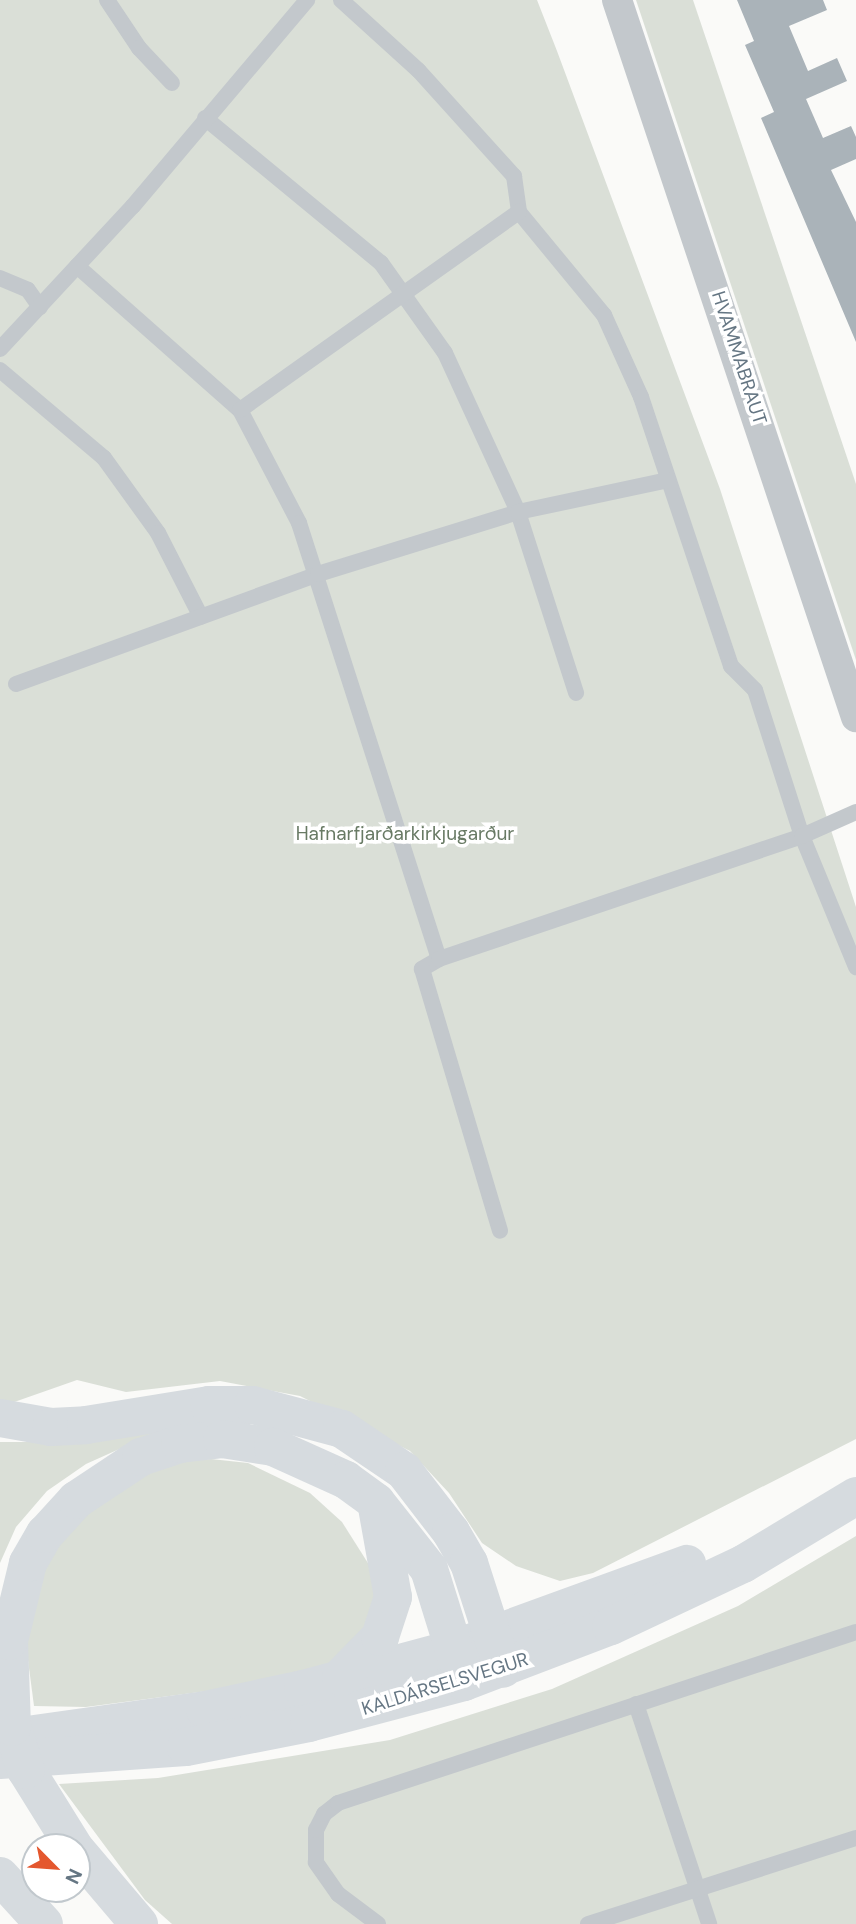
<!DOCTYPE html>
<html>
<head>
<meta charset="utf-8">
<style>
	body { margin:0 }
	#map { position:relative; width:856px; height:1924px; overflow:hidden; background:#fafaf8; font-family:"DM Sans",sans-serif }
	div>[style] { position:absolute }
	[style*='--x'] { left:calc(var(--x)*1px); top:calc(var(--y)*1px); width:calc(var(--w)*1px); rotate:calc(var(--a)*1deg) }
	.green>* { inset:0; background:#dadfd7 }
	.building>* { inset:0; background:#aab3b9 }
	.service>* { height:16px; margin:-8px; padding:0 8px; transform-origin:8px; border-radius:8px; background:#c3c8cc }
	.minor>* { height:30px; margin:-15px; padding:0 15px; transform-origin:15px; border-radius:15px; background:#c3c8cc }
	.secondary>* { height:38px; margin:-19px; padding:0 19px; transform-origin:19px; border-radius:19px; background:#d6dbdf }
	.trunk>* { height:38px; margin:-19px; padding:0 19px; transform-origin:19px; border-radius:19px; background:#d6dbdf }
	span { translate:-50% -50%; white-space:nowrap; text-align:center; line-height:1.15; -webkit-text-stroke:7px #fff; paint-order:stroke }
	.street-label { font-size:19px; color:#657683 }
	.park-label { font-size:19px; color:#687a64 }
	.north { position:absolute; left:21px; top:1833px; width:70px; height:70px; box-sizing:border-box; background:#fff; border:2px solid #c1c8cd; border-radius:50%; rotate:115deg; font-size:19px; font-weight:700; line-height:28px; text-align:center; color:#657683 }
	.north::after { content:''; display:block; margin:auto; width:24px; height:32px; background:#e4572e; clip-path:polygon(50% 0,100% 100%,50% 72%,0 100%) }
</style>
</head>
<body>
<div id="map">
	<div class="green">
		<div style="clip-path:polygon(0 0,537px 0,557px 51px,720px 489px,856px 907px,856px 1439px,593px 1573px,560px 1581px,516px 1566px,482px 1543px,449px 1493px,410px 1451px,300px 1396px,220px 1381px,126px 1392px,77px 1380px,0 1407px)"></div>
		<div style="clip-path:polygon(636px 0,693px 0,856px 484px,856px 660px)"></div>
		<div style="clip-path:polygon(164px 1429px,86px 1464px,47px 1491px,16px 1527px,0 1563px,0 1442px,94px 1442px)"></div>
		<div style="clip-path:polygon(211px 1459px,248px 1463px,310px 1493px,342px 1522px,373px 1571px,377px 1600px,369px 1625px,339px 1662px,230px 1688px,86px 1707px,34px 1706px,26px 1645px,44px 1559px,99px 1493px,172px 1462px)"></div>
		<div style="clip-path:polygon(856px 1536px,856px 1924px,172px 1924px,145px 1900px,59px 1784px,158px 1778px,390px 1740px,552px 1689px,738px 1606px)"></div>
	</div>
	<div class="building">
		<div style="clip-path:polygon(737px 0,823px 0,827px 10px,789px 26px,808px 71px,837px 58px,847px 81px,806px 99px,823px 138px,851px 126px,856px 137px,856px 159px,831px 170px,856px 222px,856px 342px,761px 118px,774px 112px,745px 45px,754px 41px)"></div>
	</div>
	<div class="service">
		<div style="--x:107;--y:0;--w:58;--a:56.3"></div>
		<div style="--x:139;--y:48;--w:48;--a:46.7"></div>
		<div style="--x:341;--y:0;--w:105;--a:42.3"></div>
		<div style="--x:419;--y:71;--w:142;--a:47.9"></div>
		<div style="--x:514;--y:176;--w:36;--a:82"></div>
		<div style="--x:519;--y:212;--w:134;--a:50.5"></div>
		<div style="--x:604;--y:315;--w:90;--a:65.7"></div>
		<div style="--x:641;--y:397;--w:284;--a:71.5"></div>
		<div style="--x:731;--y:666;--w:34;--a:45"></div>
		<div style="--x:755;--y:690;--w:153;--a:72.2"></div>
		<div style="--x:802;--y:836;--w:142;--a:67.6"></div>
		<div style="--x:205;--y:118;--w:228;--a:39.5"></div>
		<div style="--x:381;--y:263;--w:110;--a:54.6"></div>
		<div style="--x:445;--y:353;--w:175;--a:65.3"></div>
		<div style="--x:518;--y:512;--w:190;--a:72.2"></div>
		<div style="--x:77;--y:266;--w:217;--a:41.5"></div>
		<div style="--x:240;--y:410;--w:127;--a:62.4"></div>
		<div style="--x:299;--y:523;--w:458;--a:72.2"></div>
		<div style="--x:439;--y:959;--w:20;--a:150"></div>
		<div style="--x:422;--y:969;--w:273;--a:73.4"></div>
		<div style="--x:0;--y:278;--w:30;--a:23"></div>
		<div style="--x:28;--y:290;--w:21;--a:55"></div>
		<div style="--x:0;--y:349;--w:195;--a:-47.1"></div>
		<div style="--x:133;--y:206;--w:270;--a:-49.8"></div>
		<div style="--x:0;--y:370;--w:136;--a:40.2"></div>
		<div style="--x:104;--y:458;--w:92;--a:54.2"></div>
		<div style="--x:158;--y:533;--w:94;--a:62.9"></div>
		<div style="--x:240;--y:410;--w:342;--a:-35.4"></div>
		<div style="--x:16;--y:684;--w:321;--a:-20"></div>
		<div style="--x:318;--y:574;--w:209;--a:-17.2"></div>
		<div style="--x:518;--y:512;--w:153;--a:-12"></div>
		<div style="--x:439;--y:959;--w:383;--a:-18.7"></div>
		<div style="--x:802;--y:836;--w:59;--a:-24"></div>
		<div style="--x:636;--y:1704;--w:232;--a:71.6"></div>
		<div style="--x:378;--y:1924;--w:50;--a:-143.1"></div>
		<div style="--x:338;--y:1894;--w:39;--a:-125"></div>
		<div style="--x:316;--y:1862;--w:32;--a:-90"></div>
		<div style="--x:316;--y:1830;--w:18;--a:-63"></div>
		<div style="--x:324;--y:1814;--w:18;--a:-38"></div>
		<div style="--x:338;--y:1803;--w:545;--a:-18.27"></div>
		<div style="--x:588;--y:1924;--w:281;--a:-17.8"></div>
	</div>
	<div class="minor">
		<div style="--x:617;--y:0;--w:756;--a:71.57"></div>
	</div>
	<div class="secondary">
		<div style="--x:13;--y:1737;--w:194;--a:-8"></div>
		<div style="--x:205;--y:1710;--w:100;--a:-12.1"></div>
		<div style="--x:303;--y:1689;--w:158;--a:-15"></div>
		<div style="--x:456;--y:1648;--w:246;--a:-20"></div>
		<div style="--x:0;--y:1760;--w:186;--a:-4"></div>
		<div style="--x:186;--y:1747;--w:125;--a:-11"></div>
		<div style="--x:309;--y:1723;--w:160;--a:-14.8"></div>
		<div style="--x:464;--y:1682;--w:157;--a:-20.9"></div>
		<div style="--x:611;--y:1626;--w:146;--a:-25.2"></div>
		<div style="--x:743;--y:1564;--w:132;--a:-31"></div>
	</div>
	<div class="trunk">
		<div style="--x:0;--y:1418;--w:52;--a:10"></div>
		<div style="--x:51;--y:1427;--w:35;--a:-3"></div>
		<div style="--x:86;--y:1425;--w:125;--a:-9.2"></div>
		<div style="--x:209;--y:1405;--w:44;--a:0"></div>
		<div style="--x:253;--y:1405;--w:92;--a:15.1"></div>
		<div style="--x:342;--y:1429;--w:75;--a:34.1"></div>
		<div style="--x:404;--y:1471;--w:77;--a:52.4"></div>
		<div style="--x:451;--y:1532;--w:36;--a:60"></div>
		<div style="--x:469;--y:1563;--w:111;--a:72.2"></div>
		<div style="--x:341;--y:1677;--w:56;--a:-45.7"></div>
		<div style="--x:380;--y:1637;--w:42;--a:-72"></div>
		<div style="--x:393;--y:1597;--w:91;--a:-100.1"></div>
		<div style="--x:74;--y:1847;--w:91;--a:-121.9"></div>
		<div style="--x:26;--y:1770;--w:45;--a:-108"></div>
		<div style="--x:12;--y:1727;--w:86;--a:-92"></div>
		<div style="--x:9;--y:1641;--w:80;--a:-76.3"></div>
		<div style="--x:28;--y:1563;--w:34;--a:-60"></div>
		<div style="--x:45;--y:1534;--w:46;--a:-47.6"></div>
		<div style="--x:76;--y:1500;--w:78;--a:-33.5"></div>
		<div style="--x:141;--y:1457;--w:41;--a:-18.4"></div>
		<div style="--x:180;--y:1444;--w:42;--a:-6.8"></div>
		<div style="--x:222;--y:1439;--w:52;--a:8.9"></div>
		<div style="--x:273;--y:1447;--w:80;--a:24.3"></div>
		<div style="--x:346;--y:1480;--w:37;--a:36"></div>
		<div style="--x:376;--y:1502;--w:85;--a:51.7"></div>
		<div style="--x:429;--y:1569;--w:118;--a:72.8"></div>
		<div style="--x:77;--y:1851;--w:96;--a:49.7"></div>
		<div style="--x:0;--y:1876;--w:65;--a:47.5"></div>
	</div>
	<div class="street-label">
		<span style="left:739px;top:358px;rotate:72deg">HVAMMABRAUT</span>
		<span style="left:445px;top:1684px;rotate:-17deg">KALDÁRSELSVEGUR</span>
	</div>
	<div class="park-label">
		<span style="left:405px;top:834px">Hafnarfjarðarkirkjugarður</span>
	</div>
	<div class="north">N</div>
</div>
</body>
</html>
